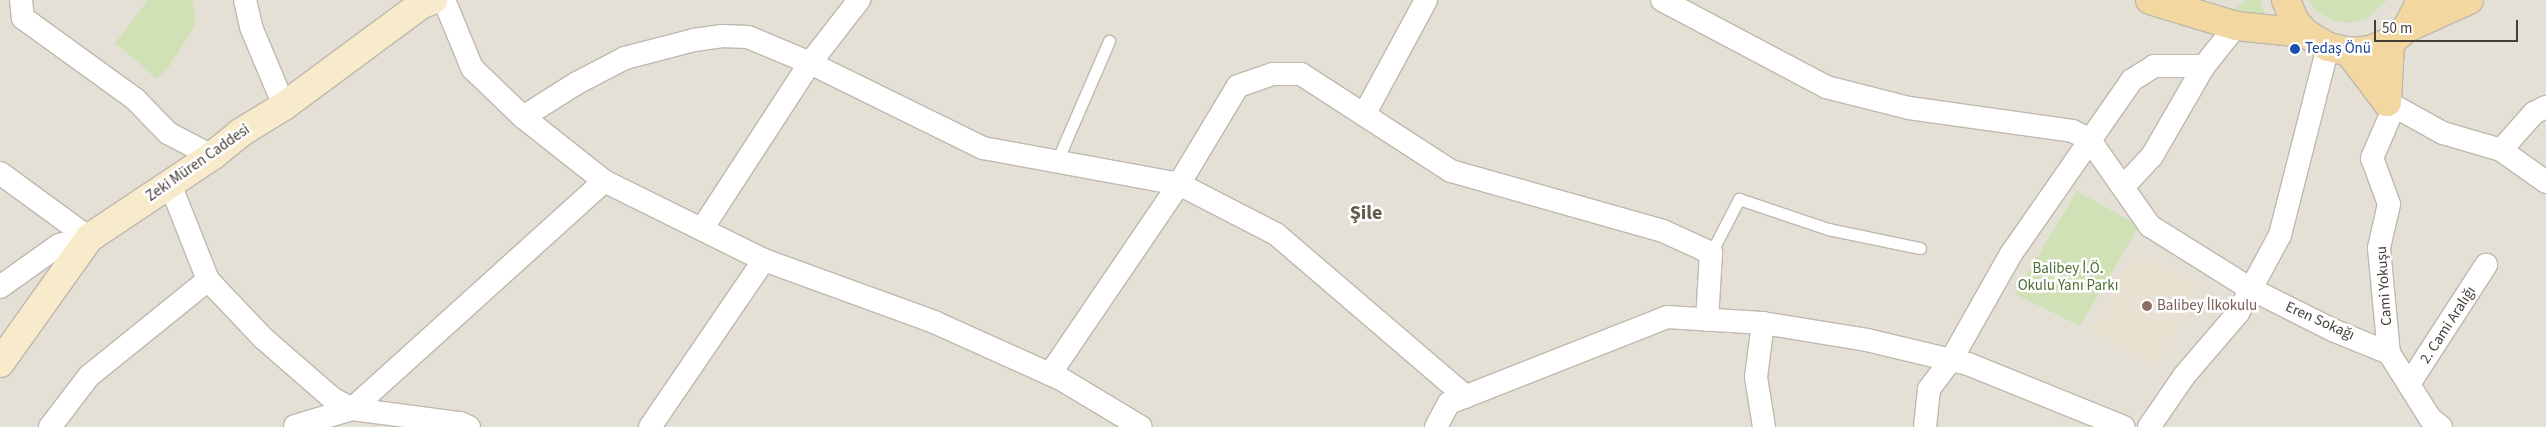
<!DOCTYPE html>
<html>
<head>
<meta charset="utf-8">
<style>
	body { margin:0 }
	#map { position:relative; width:2546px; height:427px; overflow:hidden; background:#f2eee7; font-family:"Source Sans 3",sans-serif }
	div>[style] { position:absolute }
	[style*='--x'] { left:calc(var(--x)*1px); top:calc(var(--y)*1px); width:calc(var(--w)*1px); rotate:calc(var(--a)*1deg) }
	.residential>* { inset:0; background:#e5e0d6 }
	.education>* { inset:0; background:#e9e2d3 }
	.green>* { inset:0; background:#cfe1b5 }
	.roads { filter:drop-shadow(1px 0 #bfb8ae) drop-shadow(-1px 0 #bfb8ae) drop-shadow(0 1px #bfb8ae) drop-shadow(0 -1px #bfb8ae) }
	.lane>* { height:11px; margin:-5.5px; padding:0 5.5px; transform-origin:5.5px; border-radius:5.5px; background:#fff }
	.street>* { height:22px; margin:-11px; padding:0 11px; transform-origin:11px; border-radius:11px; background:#fff }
	.secondary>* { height:28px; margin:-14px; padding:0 14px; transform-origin:14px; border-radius:14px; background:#f8ebcb }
	.primary>* { height:28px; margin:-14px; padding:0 14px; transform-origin:14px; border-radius:14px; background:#f2d7a0 }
	.dots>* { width:14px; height:14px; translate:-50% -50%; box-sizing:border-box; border:2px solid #fff; border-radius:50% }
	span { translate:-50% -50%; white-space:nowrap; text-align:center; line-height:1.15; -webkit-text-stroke:5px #fff; paint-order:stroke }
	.transit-label { font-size:15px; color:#164399 }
	.left { translate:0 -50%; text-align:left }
	.street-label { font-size:15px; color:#443e37 }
	.park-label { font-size:15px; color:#4b6f31 }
	.education-label { font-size:15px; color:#785e54 }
	.district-label { font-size:20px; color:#655c50; font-weight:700 }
	.scale { position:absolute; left:2374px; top:20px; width:144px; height:22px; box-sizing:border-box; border:2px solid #443e37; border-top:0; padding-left:6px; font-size:15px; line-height:18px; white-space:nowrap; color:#443e37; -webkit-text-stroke:4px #fff; paint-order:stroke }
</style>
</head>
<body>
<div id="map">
	<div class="residential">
		<div style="clip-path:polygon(0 0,2546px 0,2546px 427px,0 427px)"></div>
	</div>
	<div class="education">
		<div style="clip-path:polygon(2135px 250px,2202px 282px,2157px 371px,2091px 330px)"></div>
	</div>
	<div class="green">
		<div style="clip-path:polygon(148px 0,193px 0,196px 24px,168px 68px,157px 79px,115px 43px)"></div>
		<div style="clip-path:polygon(2247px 0,2260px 0,2266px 18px,2225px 15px)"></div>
		<div style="clip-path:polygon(2308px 0,2387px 0,2367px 19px,2350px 23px,2332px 20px,2316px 11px)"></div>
		<div style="clip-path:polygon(2077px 191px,2139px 226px,2080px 326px,2015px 294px)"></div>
	</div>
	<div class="roads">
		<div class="lane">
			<div style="--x:1057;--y:161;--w:131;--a:-66.6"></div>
			<div style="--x:1711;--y:253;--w:61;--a:-62.6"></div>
			<div style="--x:1739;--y:199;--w:94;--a:18.6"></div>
			<div style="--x:1828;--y:229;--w:94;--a:11.7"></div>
		</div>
		<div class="street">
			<div style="--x:21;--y:0;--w:18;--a:84"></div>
			<div style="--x:23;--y:18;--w:138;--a:35.9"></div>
			<div style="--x:135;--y:99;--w:47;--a:45.9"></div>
			<div style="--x:168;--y:133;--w:50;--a:27.6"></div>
			<div style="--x:245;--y:0;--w:28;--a:77"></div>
			<div style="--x:251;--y:27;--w:86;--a:67.3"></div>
			<div style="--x:444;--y:0;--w:74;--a:67.6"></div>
			<div style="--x:472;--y:68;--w:71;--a:43.9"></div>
			<div style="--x:523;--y:117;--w:103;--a:38.3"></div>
			<div style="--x:604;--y:181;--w:178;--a:26.3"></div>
			<div style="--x:764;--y:260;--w:181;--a:20"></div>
			<div style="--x:934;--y:322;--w:139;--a:24.2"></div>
			<div style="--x:1061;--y:379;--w:93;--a:31"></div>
			<div style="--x:1662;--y:0;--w:186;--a:27.9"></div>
			<div style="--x:1826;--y:87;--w:86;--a:14.2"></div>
			<div style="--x:1909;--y:108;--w:165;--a:8"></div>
			<div style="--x:2072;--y:131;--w:19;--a:25"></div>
			<div style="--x:2089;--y:139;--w:106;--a:55"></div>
			<div style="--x:2150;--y:226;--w:119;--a:32"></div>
			<div style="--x:2251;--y:289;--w:94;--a:26.6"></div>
			<div style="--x:2335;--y:331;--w:58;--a:22.2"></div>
			<div style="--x:2387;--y:102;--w:64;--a:29"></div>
			<div style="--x:2443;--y:133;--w:60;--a:16.3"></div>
			<div style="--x:2501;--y:150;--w:55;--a:35.4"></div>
			<div style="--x:2394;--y:107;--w:56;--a:113.3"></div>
			<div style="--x:2372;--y:158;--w:49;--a:69.7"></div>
			<div style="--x:2389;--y:204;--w:45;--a:102.8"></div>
			<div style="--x:2379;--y:248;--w:105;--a:84.6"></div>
			<div style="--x:2389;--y:353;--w:77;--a:57.8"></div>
			<div style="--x:2430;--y:418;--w:14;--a:39"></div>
			<div style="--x:1365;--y:113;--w:128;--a:-61.6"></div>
			<div style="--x:523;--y:117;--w:64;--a:-32.2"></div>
			<div style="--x:577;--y:83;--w:54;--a:-27.5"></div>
			<div style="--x:625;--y:58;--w:71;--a:-14.6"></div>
			<div style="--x:694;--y:40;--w:27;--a:-8"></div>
			<div style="--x:721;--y:36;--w:27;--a:2"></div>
			<div style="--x:748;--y:37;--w:67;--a:22.8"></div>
			<div style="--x:810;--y:63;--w:193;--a:26.2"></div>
			<div style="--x:983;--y:148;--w:199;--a:10.4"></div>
			<div style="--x:1179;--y:184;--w:109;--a:27.3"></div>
			<div style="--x:1276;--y:234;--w:250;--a:40.6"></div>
			<div style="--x:2501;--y:150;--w:50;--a:-48.3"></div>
			<div style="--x:2534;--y:113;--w:13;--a:-27"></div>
			<div style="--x:0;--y:173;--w:110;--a:36.1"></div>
			<div style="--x:170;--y:184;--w:103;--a:68.4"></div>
			<div style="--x:208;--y:280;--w:80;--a:46.5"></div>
			<div style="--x:263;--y:338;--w:91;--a:41"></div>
			<div style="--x:332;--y:398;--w:23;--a:29"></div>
			<div style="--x:352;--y:409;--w:109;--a:7.4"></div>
			<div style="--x:460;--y:423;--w:10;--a:24"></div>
			<div style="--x:2123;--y:187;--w:42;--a:-46.9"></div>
			<div style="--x:2152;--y:156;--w:104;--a:-60"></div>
			<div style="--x:2204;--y:66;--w:51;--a:-51.3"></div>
			<div style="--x:702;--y:229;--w:198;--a:-57"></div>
			<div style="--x:810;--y:63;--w:80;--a:-52.1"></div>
			<div style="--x:0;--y:287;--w:72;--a:-35.4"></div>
			<div style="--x:59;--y:245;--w:31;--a:-13"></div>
			<div style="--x:1763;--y:323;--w:54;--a:97.4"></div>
			<div style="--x:1756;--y:377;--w:51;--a:80.9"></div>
			<div style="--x:1050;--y:374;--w:230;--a:-55.8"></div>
			<div style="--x:1179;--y:184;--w:114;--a:-59"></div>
			<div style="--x:1238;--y:86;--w:37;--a:-19"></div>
			<div style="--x:1273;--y:74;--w:28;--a:0"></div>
			<div style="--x:1301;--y:74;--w:179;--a:32.9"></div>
			<div style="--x:1451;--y:171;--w:220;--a:15.8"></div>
			<div style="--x:1663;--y:231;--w:53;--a:24.6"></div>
			<div style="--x:1711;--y:253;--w:67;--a:93.4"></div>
			<div style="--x:2409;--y:384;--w:142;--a:-57.1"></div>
			<div style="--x:295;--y:426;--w:59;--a:-16.6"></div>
			<div style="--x:352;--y:409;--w:340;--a:-42.1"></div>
			<div style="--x:50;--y:427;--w:64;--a:-52.6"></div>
			<div style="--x:89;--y:376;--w:153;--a:-38.9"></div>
			<div style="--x:650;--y:427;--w:202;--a:-55.7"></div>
			<div style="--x:1436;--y:427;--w:27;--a:-62"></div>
			<div style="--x:1449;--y:403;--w:234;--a:-21.5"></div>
			<div style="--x:1667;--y:317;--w:96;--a:3.6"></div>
			<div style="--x:1763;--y:323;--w:105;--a:9.3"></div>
			<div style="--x:1867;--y:340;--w:104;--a:13.4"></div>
			<div style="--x:1968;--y:364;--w:168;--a:22"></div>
			<div style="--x:1925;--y:427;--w:38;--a:-84"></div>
			<div style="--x:1929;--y:389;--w:36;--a:-53"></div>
			<div style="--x:1951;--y:360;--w:122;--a:-60.5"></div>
			<div style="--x:2011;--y:254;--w:212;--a:-55.2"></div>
			<div style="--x:2132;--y:80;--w:26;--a:-32"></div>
			<div style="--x:2154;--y:66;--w:50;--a:0"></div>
			<div style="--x:2149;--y:427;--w:62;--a:-55.5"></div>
			<div style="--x:2184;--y:376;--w:83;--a:-49.4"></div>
			<div style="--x:2238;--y:313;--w:89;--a:-61.7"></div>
			<div style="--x:2280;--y:235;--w:194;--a:-75.7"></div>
		</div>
		<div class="secondary">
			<div style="--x:0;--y:363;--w:153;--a:-54.5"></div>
			<div style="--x:89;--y:238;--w:148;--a:-33.7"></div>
			<div style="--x:212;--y:156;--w:36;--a:-39"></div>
			<div style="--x:240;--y:133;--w:52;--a:-31.5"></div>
			<div style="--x:284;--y:106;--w:172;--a:-36.5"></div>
			<div style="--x:422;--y:4;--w:12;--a:-20"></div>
		</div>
		<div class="primary">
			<div style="--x:2150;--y:0;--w:90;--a:16.8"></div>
			<div style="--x:2236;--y:26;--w:69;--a:5.8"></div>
			<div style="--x:2286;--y:0;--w:22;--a:68"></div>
			<div style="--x:2294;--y:20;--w:17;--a:50"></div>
			<div style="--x:2305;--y:33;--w:27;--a:31"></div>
			<div style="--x:2328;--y:47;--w:22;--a:13"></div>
			<div style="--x:2349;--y:52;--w:21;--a:-5"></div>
			<div style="--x:2370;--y:50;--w:22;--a:-22"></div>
			<div style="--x:2390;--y:42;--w:22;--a:-39"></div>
			<div style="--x:2407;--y:28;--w:31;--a:-63"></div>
			<div style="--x:2407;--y:28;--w:68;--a:-24.3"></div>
			<div style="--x:2349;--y:52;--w:63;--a:52.8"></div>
			<div style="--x:2387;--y:102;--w:60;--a:-87.1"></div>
		</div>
	</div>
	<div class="dots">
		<div style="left:2295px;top:49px;background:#1a4fb4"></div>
		<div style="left:2147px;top:306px;background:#8d6e63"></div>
	</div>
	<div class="transit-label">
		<span class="left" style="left:2305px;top:49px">Tedaş Önü</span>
	</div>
	<div class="street-label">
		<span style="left:198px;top:163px;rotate:-35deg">Zeki Müren Caddesi</span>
		<span style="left:2384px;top:286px;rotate:-94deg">Cami Yokuşu</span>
		<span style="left:2320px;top:321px;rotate:24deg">Eren Sokağı</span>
		<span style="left:2448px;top:325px;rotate:-57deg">2. Cami Aralığı</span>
	</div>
	<div class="park-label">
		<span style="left:2068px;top:277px">Balibey İ.Ö.<br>Okulu Yanı Parkı</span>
	</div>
	<div class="education-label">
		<span class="left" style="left:2157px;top:306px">Balibey İlkokulu</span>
	</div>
	<div class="district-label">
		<span style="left:1366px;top:213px">Şile</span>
	</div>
	<div class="scale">50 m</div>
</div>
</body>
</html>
